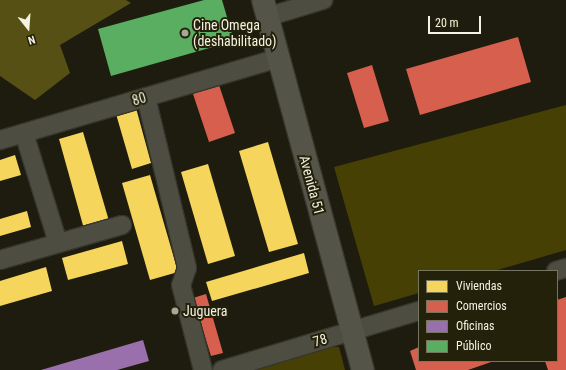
<!DOCTYPE html>
<html>
<head>
<meta charset="utf-8">
<style>
	body { margin:0 }
	#map { position:relative; width:566px; height:370px; overflow:hidden; background:#1d1c0f; font-family:"Roboto Condensed",sans-serif }
	div>[style] { position:absolute }
	[style*='--x'] { left:calc(var(--x)*1px); top:calc(var(--y)*1px); width:calc(var(--w)*1px); rotate:calc(var(--a)*1deg) }
	.green>* { inset:0; background:#474005 }
	.forest>* { inset:0; background:#565015 }
	.homes>* { inset:0; background:#f6d55c }
	.shops>* { inset:0; background:#d6604d }
	.offices>* { inset:0; background:#9970ab }
	.public>* { inset:0; background:#5aae61 }
	.roads { filter:drop-shadow(1px 0 #36352c) drop-shadow(-1px 0 #36352c) drop-shadow(0 1px #36352c) drop-shadow(0 -1px #36352c) }
	.minor>* { height:18px; margin:-9px; padding:0 9px; transform-origin:9px; border-radius:9px; background:#4d4d42 }
	.primary>* { height:22px; margin:-11px; padding:0 11px; transform-origin:11px; border-radius:11px; background:#555448 }
	.dots>* { width:11px; height:11px; translate:-50% -50%; box-sizing:border-box; border:2px solid #232109; border-radius:50% }
	span { translate:-50% -50%; white-space:nowrap; text-align:center; line-height:1.15; -webkit-text-stroke:4px #232109; paint-order:stroke }
	.poi-label { font-size:14px; color:#f3f2e3 }
	.left { translate:0 -50%; text-align:left }
	.street-label { font-size:14px; color:#f3f2e3 }
	.legend { position:absolute; left:418px; top:270px; width:140px; height:92px; box-sizing:border-box; background:#232109; border:1px solid #767560; margin:0; padding:5px 7px; list-style:none; font-size:12px; color:#f3f2e3 }
	.legend li { display:flex; align-items:center; gap:8px; height:20px }
	.legend b { width:20px; border:1px solid #767560 }
	.north { position:absolute; left:8px; top:8px; width:40px; height:40px; -webkit-text-stroke:3px #232109; paint-order:stroke; rotate:163deg; font-size:11px; font-weight:700; line-height:16px; text-align:center; color:#f3f2e3 }
	.north::after { content:''; display:block; margin:auto; width:14px; height:18px; background:#f3f2e3; clip-path:polygon(50% 0,100% 100%,50% 72%,0 100%) }
	.scale { position:absolute; left:428px; top:16px; width:53px; height:18px; box-sizing:border-box; border:2px solid #f3f2e3; border-top:0; padding-left:5px; font-size:12px; line-height:14px; white-space:nowrap; color:#f3f2e3; -webkit-text-stroke:3px #232109; paint-order:stroke }
</style>
</head>
<body>
<div id="map">
	<div class="green">
		<div style="clip-path:polygon(566px 105px,566px 250px,494px 271px,419px 271px,419px 293px,374px 306px,334px 167px)"></div>
		<div style="clip-path:polygon(330px 347px,339px 347px,345px 370px,255px 370px)"></div>
	</div>
	<div class="forest">
		<div style="clip-path:polygon(0 0,126px 0,131px 3px,60px 45px,70px 73px,35px 100px,0 76px)"></div>
	</div>
	<div class="homes">
		<div style="clip-path:polygon(136px 108px,151px 163px,132px 169px,116px 114px)"></div>
		<div style="clip-path:polygon(83px 132px,109px 221px,84px 229px,59px 139px)"></div>
		<div style="clip-path:polygon(268px 142px,298px 244px,269px 252px,239px 151px)"></div>
		<div style="clip-path:polygon(15px 155px,21px 175px,0 181px,0 160px)"></div>
		<div style="clip-path:polygon(208px 164px,235px 256px,208px 264px,181px 172px)"></div>
		<div style="clip-path:polygon(150px 175px,178px 272px,150px 280px,122px 183px)"></div>
		<div style="clip-path:polygon(27px 211px,31px 227px,0 236px,0 219px)"></div>
		<div style="clip-path:polygon(122px 241px,128px 264px,68px 280px,62px 258px)"></div>
		<div style="clip-path:polygon(304px 253px,309px 273px,212px 301px,206px 282px)"></div>
		<div style="clip-path:polygon(46px 267px,52px 291px,0 306px,0 281px)"></div>
	</div>
	<div class="shops">
		<div style="clip-path:polygon(518px 37px,531px 82px,420px 115px,406px 69px)"></div>
		<div style="clip-path:polygon(372px 65px,389px 121px,364px 128px,347px 73px)"></div>
		<div style="clip-path:polygon(218px 82px,235px 133px,209px 142px,192px 91px)"></div>
		<div style="clip-path:polygon(206px 294px,223px 353px,211px 356px,193px 298px)"></div>
		<div style="clip-path:polygon(566px 297px,566px 370px,548px 370px,545px 361px,557px 361px,557px 300px)"></div>
		<div style="clip-path:polygon(419px 347px,419px 361px,494px 361px,468px 370px,416px 370px,410px 351px)"></div>
	</div>
	<div class="offices">
		<div style="clip-path:polygon(143px 340px,149px 361px,117px 370px,41px 370px)"></div>
	</div>
	<div class="public">
		<div style="clip-path:polygon(204px 0,222px 0,234px 41px,111px 76px,98px 29px)"></div>
	</div>
	<div class="roads">
		<div class="minor">
			<div style="--x:267;--y:17;--w:59;--a:-16.9"></div>
			<div style="--x:146;--y:97;--w:176;--a:76.5"></div>
			<div style="--x:187;--y:268;--w:18;--a:109"></div>
			<div style="--x:181;--y:285;--w:88;--a:75.5"></div>
			<div style="--x:24;--y:133;--w:115;--a:72.8"></div>
			<div style="--x:0;--y:140;--w:291;--a:-16.4"></div>
			<div style="--x:0;--y:260;--w:127;--a:-16"></div>
			<div style="--x:556;--y:271;--w:10;--a:-17"></div>
			<div style="--x:222;--y:370;--w:206;--a:-16.7"></div>
		</div>
		<div class="primary">
			<div style="--x:263;--y:0;--w:383;--a:74.9"></div>
		</div>
	</div>
	<div class="dots">
		<div style="left:185px;top:33px;background:#a8a799"></div>
		<div style="left:175px;top:311px;background:#a8a799"></div>
	</div>
	<div class="poi-label">
		<span class="left" style="left:193px;top:33px">Cine Omega<br>(deshabilitado)</span>
		<span class="left" style="left:183px;top:311px">Juguera</span>
	</div>
	<div class="street-label">
		<span style="left:139px;top:99px;rotate:-17deg">80</span>
		<span style="left:312px;top:185px;rotate:75deg">Avenida 51</span>
		<span style="left:320px;top:340px;rotate:-17deg">78</span>
	</div>
	<ul class="legend">
	<li><b style="height:11px;background:#f6d55c"></b>Viviendas</li>
	<li><b style="height:11px;background:#d6604d"></b>Comercios</li>
	<li><b style="height:11px;background:#9970ab"></b>Oficinas</li>
	<li><b style="height:11px;background:#5aae61"></b>Público</li>
	</ul>
	<div class="north">N</div>
	<div class="scale">20 m</div>
</div>
</body>
</html>
